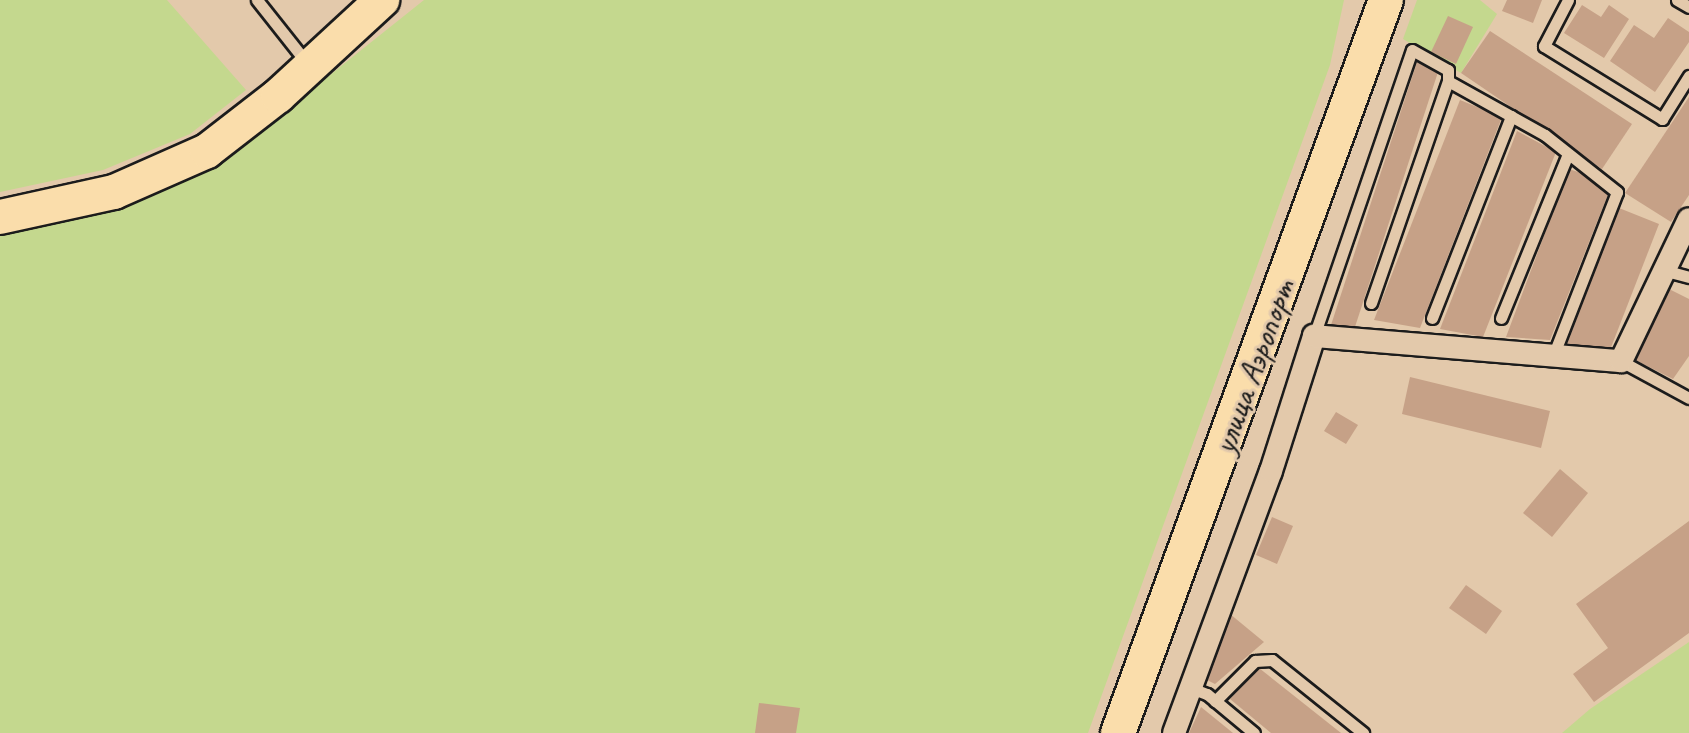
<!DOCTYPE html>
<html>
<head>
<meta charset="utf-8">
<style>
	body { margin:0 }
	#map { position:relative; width:1689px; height:733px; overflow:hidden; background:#e3c9ab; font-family:Caveat,sans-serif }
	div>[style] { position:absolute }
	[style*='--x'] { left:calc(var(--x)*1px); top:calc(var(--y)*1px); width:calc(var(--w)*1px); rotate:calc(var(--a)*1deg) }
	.green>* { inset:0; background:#c4d88e }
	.building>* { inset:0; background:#c6a187 }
	.roads { filter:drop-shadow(2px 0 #1c1c1c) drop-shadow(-2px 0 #1c1c1c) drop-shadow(0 2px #1c1c1c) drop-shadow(0 -2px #1c1c1c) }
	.service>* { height:11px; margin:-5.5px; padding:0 5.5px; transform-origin:5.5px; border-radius:5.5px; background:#e3c9ab }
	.minor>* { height:22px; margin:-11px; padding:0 11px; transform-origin:11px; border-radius:11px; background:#e3c9ab }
	.primary>* { height:34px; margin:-17px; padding:0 17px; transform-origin:17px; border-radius:17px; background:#faddab }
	span { translate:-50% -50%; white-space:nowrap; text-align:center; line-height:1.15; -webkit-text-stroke:6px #e3c9ab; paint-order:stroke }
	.street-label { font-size:34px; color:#1c1c1c }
</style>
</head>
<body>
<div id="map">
	<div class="green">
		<div style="clip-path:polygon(0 0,167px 0,246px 90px,190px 134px,103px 170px,0 192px)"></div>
		<div style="clip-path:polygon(424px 0,1344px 0,1330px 65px,1088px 733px,0 733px,0 236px,115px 208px,212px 169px)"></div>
		<div style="clip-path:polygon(1417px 0,1480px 0,1497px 14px,1461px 73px,1403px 39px)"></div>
		<div style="clip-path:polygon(1689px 642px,1689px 733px,1562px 733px,1590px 709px)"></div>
	</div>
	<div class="building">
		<div style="clip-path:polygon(1507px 0,1542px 0,1533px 23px,1502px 11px)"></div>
		<div style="clip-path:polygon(1582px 5px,1601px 17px,1609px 5px,1629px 19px,1604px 58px,1564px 33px)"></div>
		<div style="clip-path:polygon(1448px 16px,1473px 27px,1456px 64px,1431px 52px)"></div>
		<div style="clip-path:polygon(1668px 18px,1689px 32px,1689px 42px,1655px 92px,1610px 61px,1634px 25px,1654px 38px)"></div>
		<div style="clip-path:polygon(1490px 31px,1632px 124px,1602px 169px,1461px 73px)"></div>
		<div style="clip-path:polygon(1417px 62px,1439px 69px,1353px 333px,1331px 325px)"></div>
		<div style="clip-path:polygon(1689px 97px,1689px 195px,1671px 222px,1625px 193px)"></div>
		<div style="clip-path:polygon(1460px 100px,1502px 117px,1420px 328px,1374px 320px)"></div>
		<div style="clip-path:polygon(1517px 131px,1556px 152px,1483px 337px,1440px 329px)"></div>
		<div style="clip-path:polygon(1569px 169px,1587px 175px,1609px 192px,1550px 340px,1506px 337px)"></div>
		<div style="clip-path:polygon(1619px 208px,1659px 224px,1610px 350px,1587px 351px,1567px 344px)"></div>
		<div style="clip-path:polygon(1667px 288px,1689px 299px,1689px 356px,1673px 379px,1635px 360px)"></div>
		<div style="clip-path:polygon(1410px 377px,1550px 411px,1541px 448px,1402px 414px)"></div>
		<div style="clip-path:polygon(1336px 412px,1358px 425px,1346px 444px,1324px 431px)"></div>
		<div style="clip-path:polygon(1560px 469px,1588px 493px,1552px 537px,1523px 513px)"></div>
		<div style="clip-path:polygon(1272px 517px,1293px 526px,1277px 564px,1256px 555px)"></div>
		<div style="clip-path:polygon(1689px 521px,1689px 633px,1594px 702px,1573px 674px,1608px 648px,1576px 604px)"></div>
		<div style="clip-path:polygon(1466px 585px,1502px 611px,1486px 634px,1449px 608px)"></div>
		<div style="clip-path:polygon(1230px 614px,1264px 642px,1215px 684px,1207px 680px)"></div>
		<div style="clip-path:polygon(1259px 668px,1341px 733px,1271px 733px,1230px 699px)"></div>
		<div style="clip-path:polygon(759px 703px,800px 708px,796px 733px,755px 733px)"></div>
		<div style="clip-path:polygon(1201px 707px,1233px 733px,1189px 733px)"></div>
	</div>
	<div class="roads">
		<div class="service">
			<div style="--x:257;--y:0;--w:80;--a:51.6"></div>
			<div style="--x:1568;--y:0;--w:52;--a:117.6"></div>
			<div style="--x:1544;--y:46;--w:139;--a:31.7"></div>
			<div style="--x:1662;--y:119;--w:51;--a:-57.9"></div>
			<div style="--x:1677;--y:0;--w:14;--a:30"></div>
			<div style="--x:1663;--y:270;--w:27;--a:15"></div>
			<div style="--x:1371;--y:303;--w:235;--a:-70.9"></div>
			<div style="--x:1432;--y:318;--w:217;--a:-68.6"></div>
			<div style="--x:1501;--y:318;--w:177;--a:-67.8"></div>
			<div style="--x:1314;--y:336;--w:302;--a:-71.1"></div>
			<div style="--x:1412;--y:50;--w:41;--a:29.1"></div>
			<div style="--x:1448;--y:70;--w:11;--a:90"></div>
			<div style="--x:1448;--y:81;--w:111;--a:29.1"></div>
			<div style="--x:1545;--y:135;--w:92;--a:38.4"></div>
			<div style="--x:1617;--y:192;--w:176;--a:111.3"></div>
			<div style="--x:1621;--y:361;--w:77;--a:28.6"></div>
			<div style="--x:1191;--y:688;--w:17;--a:21"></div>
			<div style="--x:1207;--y:694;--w:61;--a:39.7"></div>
			<div style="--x:1215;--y:701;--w:57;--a:-45"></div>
			<div style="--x:1255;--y:661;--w:17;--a:-3"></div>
			<div style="--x:1272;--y:660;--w:117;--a:38.7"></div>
		</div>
		<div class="minor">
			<div style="--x:1174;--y:733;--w:279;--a:-69.7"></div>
			<div style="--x:1271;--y:471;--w:142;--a:-72.3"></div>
			<div style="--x:1314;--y:336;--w:308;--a:4.7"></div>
			<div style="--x:1621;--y:361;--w:157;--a:-64.4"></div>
		</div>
		<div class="primary">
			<div style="--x:0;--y:217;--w:117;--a:-12.4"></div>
			<div style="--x:114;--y:192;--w:102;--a:-23.8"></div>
			<div style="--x:207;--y:151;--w:90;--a:-37.8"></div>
			<div style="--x:278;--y:96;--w:142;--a:-42.7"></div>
			<div style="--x:1118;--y:733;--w:780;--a:-69.92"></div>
		</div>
	</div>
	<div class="street-label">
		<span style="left:1253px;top:367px;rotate:-70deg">улица Аэропорт</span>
	</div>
</div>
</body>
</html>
